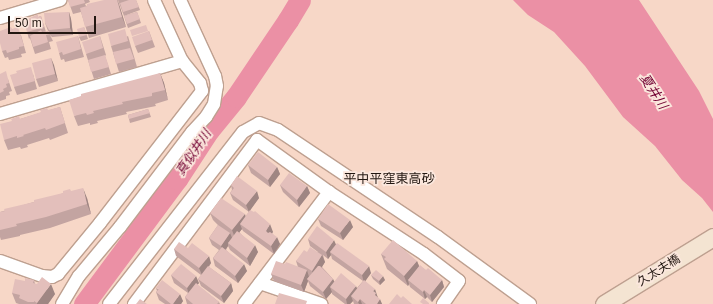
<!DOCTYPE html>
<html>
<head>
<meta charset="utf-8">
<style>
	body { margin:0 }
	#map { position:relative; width:713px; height:304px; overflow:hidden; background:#f7d7c7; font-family:Helvetica,"Noto Sans JP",sans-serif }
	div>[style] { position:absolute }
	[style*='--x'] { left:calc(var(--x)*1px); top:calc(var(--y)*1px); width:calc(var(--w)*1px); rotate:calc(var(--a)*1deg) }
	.water>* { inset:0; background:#eb90a5 }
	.river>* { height:21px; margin:-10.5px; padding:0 10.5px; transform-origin:10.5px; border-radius:10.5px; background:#eb90a5 }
	.roads { filter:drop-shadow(1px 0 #bea090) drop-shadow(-1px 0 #bea090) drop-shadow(0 1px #bea090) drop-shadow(0 -1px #bea090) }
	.street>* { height:12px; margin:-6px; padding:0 6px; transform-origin:6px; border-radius:6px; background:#fff }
	.secondary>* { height:17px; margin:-8.5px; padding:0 8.5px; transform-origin:8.5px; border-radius:8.5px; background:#f4e4d2 }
	.wall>* { inset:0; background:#c3a4a1 }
	.shaded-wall>* { inset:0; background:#9f8683 }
	.building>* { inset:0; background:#e3bfbb }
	span { translate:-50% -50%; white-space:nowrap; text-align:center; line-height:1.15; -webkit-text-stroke:3.5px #fbe7dd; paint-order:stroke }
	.street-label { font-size:12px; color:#221711 }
	.water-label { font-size:13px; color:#720032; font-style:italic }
	.neighbourhood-label { font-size:13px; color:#221711 }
	.scale { position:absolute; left:8px; top:16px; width:88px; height:18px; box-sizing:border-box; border:2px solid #221711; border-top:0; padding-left:5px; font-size:12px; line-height:14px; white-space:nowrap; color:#221711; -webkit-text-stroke:3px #fbe7dd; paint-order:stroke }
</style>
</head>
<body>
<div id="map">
	<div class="water">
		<div style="clip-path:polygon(513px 0,639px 0,699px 91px,713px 119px,713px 212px,702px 198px,682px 180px,655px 146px,623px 117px,585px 66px,554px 32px,528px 15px)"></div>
	</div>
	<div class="river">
		<div style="--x:84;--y:304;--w:156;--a:-53.4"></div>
		<div style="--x:177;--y:179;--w:59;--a:-56.9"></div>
		<div style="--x:209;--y:130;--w:43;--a:-50.7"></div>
		<div style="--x:236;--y:97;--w:93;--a:-56"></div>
		<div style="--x:288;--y:20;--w:23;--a:-59"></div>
	</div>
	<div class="roads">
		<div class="street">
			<div style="--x:0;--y:18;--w:63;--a:-16.7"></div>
			<div style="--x:0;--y:114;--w:190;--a:-16.2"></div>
			<div style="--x:0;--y:261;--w:45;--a:19.7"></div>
			<div style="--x:42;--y:276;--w:10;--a:6"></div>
			<div style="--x:52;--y:277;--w:7;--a:-27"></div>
			<div style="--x:58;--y:274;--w:66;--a:-50.5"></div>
			<div style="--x:100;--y:223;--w:167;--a:-52.3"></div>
			<div style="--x:202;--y:91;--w:8;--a:-104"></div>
			<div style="--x:200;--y:83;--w:28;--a:-129"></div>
			<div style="--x:182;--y:61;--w:67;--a:-114.7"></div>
			<div style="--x:260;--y:283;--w:65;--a:19"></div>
			<div style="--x:62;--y:304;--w:33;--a:-59"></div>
			<div style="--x:79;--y:276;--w:64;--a:-50.1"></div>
			<div style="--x:120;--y:227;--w:119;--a:-52.8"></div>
			<div style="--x:192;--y:132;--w:21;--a:-47"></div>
			<div style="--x:206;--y:117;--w:15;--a:-58"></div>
			<div style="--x:214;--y:104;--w:18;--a:-81"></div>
			<div style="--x:217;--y:86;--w:10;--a:-101"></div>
			<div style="--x:215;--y:76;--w:84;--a:-114.7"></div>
			<div style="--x:109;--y:304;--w:218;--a:-52.1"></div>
			<div style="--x:243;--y:132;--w:18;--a:-29"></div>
			<div style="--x:259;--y:123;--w:20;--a:20"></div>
			<div style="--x:278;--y:130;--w:192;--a:33.8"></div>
			<div style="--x:438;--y:237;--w:114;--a:36.1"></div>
			<div style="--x:134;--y:304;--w:205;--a:-53.1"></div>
			<div style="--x:257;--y:140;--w:89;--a:35.8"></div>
			<div style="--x:329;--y:192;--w:113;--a:33.1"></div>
			<div style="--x:424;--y:254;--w:44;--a:37.6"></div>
			<div style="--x:459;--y:281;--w:28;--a:125"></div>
			<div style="--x:244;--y:304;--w:141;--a:-52.8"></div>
		</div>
		<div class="secondary">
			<div style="--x:604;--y:304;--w:128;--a:-31.6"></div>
		</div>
	</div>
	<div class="wall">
		<div style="clip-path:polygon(68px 0,89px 0,90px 2px,85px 4px,86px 6px,118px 0,126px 27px,89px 38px,81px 12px,73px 14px)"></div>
		<div style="clip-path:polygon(118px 0,136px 0,140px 10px,124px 16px)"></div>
		<div style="clip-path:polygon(69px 12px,71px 19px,73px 35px,52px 37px,50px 35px,53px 41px,49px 42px,51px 49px,35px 54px,30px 38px,29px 39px,27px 32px,38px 17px,41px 16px,46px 32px,48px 31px,45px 23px)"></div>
		<div style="clip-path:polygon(137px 12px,141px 23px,128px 28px,124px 16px)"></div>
		<div style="clip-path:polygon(84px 27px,88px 39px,81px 41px,79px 37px)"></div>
		<div style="clip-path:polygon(12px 29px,21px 35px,26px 53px,21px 54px,22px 57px,9px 60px,8px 57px,5px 58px,2px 51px)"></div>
		<div style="clip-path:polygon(149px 31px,155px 47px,138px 53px,135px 46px)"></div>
		<div style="clip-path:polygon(78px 36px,84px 57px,65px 62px,64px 59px,61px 60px,59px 53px)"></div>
		<div style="clip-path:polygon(100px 36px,106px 55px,105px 56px,111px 74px,94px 79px,86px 54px)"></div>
		<div style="clip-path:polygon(128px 36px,137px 67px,119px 72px,111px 46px)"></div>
		<div style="clip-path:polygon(51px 58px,58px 81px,39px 87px,36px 79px)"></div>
		<div style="clip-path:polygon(17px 73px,33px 74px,37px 89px,17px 95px,14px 87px)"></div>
		<div style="clip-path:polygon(160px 73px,164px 83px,168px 100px,155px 104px,156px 106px,126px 112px,127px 114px,97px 121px,98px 123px,90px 125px,90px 123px,78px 126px,74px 116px)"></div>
		<div style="clip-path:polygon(0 74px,8px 79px,12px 91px,9px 92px,10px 95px,6px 96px,6px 99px,0 101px)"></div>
		<div style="clip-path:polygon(60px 107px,68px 133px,50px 140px,49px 138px,27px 145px,28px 147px,21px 149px,20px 147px,8px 150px,4px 140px,20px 119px)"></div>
		<div style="clip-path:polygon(148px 109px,151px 117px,130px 123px,128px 115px)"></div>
		<div style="clip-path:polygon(248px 165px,277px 167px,280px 174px,270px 187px,251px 173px)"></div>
		<div style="clip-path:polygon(231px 185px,259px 198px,250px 210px,273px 232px,272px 233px,280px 244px,274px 254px,243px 231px,242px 229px,239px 232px,258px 252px,250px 266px,230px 250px,228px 246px,226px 250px,247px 271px,238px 283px,215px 266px,213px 258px,219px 250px,212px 245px,209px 238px,218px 225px,213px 220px,210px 213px,245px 214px,245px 217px,249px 212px,233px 200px,230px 193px,232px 190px)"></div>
		<div style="clip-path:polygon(280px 185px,307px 186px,310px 193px,299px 207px,283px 192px)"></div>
		<div style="clip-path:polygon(71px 191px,87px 198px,91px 214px,50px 228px,20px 235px,20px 236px,1px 240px,0 237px,0 212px)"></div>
		<div style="clip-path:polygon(318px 219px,353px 227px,343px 240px,321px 226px)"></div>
		<div style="clip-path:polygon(evenodd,308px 239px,336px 244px,371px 273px,365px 281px,377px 296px,382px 304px,354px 304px,353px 301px,350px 304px,345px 304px,332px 294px,332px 292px,326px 299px,310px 286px,308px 281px,304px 292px,274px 281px,271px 274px,285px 264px,298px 267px,296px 261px,307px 252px,318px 252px,310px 246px,308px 239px,323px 255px,328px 259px,331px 255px,332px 259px,363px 281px,357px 288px,334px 281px,333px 279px,322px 267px,325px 262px,323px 255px)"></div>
		<div style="clip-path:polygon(188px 248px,211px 263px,209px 267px,231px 283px,233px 291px,224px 303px,201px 286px,198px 279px,201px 275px,176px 256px,174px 249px)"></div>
		<div style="clip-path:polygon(381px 254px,417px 261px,419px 266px,442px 280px,444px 287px,432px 302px,427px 297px,425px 299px,410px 287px,409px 284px,408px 286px,387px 269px)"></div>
		<div style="clip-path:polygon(171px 275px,199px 283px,197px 285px,219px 302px,220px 304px,187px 304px,185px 297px,188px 293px,174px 283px)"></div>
		<div style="clip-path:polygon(371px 275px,385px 280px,380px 285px,373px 279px)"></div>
		<div style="clip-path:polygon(34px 280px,35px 284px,55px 294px,48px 304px,19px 304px,16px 303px,12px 293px,25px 281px)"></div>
		<div style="clip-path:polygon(156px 288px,183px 301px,181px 304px,165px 304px,159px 300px,156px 292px,157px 291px)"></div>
	</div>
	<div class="shaded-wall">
		<div style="clip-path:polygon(117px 0,120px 8px,126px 27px,122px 17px)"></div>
		<div style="clip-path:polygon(69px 12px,71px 19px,73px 35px,70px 28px)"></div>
		<div style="clip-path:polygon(51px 58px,54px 65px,58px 81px,55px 74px)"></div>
		<div style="clip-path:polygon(160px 73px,164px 83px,168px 100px,165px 90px)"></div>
		<div style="clip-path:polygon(277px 167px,280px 174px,270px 187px,268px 180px)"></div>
		<div style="clip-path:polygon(307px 186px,310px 193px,299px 207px,297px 200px)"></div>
		<div style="clip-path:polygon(83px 188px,87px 198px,91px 214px,87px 204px)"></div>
		<div style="clip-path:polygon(257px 191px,259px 198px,249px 212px,246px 205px)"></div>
		<div style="clip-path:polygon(245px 214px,247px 221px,240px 224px,242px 229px,235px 238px,232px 230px)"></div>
		<div style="clip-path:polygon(350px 220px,353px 227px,343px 240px,340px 233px)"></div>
		<div style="clip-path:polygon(270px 224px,273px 232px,268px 238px,266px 231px)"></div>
		<div style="clip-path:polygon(230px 233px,233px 240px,228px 243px,228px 246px,223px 253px,221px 246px)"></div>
		<div style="clip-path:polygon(277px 237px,280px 244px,274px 254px,271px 246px)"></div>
		<div style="clip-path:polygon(334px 240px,337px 247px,330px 252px,331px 255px,328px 259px,326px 252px)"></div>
		<div style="clip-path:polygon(255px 245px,258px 252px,250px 266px,247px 258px)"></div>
		<div style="clip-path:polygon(322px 255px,325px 262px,315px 278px,312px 271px)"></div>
		<div style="clip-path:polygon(209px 256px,211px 263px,202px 275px,199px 268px)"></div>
		<div style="clip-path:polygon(417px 261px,421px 271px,408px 280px,409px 284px,408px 286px,404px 276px)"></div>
		<div style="clip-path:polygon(244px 264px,247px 271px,238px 283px,235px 276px)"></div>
		<div style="clip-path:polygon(369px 266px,371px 273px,364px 283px,362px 275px)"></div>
		<div style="clip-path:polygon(307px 270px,309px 277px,307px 279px,308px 281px,304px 292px,301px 285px)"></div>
		<div style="clip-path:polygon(196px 276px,199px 283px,189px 295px,187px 288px)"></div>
		<div style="clip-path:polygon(383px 276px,385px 280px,380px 285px,379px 281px)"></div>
		<div style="clip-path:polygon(333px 279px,336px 286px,330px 287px,332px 292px,326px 299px,323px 292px)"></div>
		<div style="clip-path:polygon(442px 280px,444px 287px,432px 302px,430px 295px)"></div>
		<div style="clip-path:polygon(231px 283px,233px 291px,224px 303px,221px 296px)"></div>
		<div style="clip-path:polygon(51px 284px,55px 294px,48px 304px,37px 304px,37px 303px)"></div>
		<div style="clip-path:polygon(356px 286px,359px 293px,351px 296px,353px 301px,350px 304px,347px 304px,346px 299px)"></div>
		<div style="clip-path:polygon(375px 289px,379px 301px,377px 302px,373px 291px)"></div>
		<div style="clip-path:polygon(424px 290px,427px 297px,425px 299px,423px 292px)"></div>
		<div style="clip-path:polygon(180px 294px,183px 301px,181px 304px,173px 304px)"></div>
		<div style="clip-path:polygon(360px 299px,362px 304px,359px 304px,358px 302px)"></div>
		<div style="clip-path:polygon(380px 299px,382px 304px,377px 304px)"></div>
	</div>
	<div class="building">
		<div style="clip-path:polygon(68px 0,84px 0,85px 3px,70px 7px)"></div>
		<div style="clip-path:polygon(104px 0,117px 0,122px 17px,85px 27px,80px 8px,87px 6px,87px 4px)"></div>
		<div style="clip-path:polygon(129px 0,136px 0,139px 7px,123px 12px,120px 3px)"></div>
		<div style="clip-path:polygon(69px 12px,70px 28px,49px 30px,45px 23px,44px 13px)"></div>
		<div style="clip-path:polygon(137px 12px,140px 19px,127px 24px,124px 16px)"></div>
		<div style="clip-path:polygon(38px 14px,38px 17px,41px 16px,44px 27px,27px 32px,24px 21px)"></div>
		<div style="clip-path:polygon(146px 25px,148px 31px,132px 36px,130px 30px)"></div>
		<div style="clip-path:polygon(11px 27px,12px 29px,18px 27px,24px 46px,19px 47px,19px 49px,7px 53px,6px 50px,2px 51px,0 43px,0 31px)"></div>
		<div style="clip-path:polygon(84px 27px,87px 35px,79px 37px,77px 29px)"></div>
		<div style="clip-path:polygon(125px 29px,128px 41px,111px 46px,108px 34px)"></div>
		<div style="clip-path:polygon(41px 30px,42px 32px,49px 31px,50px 34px,46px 35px,48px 42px,33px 47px,30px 36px)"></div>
		<div style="clip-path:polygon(149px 31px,152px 40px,135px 46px,132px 37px)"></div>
		<div style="clip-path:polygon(78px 36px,81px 49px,63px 55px,62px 52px,59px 53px,56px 42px)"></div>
		<div style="clip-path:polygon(100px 36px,103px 48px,86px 54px,82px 42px)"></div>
		<div style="clip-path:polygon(130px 48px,134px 59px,116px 64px,113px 52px)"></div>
		<div style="clip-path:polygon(105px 55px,109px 67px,91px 72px,88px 60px)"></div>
		<div style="clip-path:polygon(51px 58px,55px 74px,36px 79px,32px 63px)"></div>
		<div style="clip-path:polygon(31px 67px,35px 81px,14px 87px,10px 75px,17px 73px,16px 71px)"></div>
		<div style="clip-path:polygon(6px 71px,9px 83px,6px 84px,7px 87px,3px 89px,4px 91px,0 93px,0 74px)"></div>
		<div style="clip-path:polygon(160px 73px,165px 90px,152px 93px,152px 96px,122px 102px,123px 104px,93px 111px,94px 113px,87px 115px,86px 113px,74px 116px,69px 100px,81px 96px,81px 94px)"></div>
		<div style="clip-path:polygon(60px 107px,65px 123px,46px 130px,45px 128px,23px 135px,24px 136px,17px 138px,17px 136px,4px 140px,0 124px,12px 121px,11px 119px,19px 116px,20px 119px,41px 112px,40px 110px,47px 108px,48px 110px)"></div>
		<div style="clip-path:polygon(148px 109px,150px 113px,129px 119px,128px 115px)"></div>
		<div style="clip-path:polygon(258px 152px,277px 167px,268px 180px,248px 165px)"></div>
		<div style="clip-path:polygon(289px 173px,307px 186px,297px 200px,280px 185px)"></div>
		<div style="clip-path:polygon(237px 176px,257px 191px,246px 205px,230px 193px,234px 188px,231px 185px)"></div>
		<div style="clip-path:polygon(83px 188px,87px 204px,46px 217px,16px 224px,17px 226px,0 230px,0 212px,5px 211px,4px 209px,34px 202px,34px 200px,63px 193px,63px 191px,70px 189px,71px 191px)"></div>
		<div style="clip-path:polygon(221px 198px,245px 214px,232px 230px,210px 213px)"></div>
		<div style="clip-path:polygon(328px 204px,350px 220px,340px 233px,318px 219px)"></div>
		<div style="clip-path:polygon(250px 210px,254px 212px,255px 211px,270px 224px,266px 231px,268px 233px,270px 232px,277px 237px,271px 246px,240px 224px)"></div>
		<div style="clip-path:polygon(218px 225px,230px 233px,221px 246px,209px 238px)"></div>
		<div style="clip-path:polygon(317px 226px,334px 240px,326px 252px,308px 239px)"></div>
		<div style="clip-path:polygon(237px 231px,255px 245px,247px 258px,228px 243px)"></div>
		<div style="clip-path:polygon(393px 240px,417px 261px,404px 276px,384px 259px,386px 257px,381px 254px)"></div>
		<div style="clip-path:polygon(179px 242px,188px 248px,192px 243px,209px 256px,199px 268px,174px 249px)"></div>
		<div style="clip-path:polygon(337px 243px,369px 266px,362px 275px,330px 252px)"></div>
		<div style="clip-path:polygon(222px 247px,244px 264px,235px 276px,213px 258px)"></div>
		<div style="clip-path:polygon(310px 247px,322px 255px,312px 271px,296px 261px,304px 250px,307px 252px)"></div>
		<div style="clip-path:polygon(276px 261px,285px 264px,286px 262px,307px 270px,301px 285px,271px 274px)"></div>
		<div style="clip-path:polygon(181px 264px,196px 276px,187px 288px,171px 275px)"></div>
		<div style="clip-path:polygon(420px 265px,426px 270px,428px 268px,442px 280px,430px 295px,424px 290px,423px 292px,408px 280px)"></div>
		<div style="clip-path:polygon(208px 266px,231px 283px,221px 296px,198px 279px)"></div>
		<div style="clip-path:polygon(318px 266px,320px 266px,333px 279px,323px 292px,307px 279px)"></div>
		<div style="clip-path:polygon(376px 270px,383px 276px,379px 281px,371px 275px)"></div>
		<div style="clip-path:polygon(341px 273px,356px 286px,346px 299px,330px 287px)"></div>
		<div style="clip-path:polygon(42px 277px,51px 284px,37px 303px,34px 301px,34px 302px,28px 302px,19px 298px,20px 295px,12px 293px,15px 279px,25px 281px,25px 278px,34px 280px,33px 283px,37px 284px)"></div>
		<div style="clip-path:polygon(162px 280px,180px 294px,173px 304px,171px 304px,156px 292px,159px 289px,156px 288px)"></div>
		<div style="clip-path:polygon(364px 280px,375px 289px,373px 291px,376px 293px,375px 295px,380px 299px,377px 304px,366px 304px,360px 299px,358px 302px,351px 296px)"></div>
		<div style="clip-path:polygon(196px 283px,219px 302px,217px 304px,193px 304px,185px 297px)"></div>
		<div style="clip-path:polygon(279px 293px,307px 301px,306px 304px,275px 304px)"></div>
		<div style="clip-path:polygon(397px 294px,401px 298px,403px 296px,412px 304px,389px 304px)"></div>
		<div style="clip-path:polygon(423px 298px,429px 303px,429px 304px,423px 304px,420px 302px)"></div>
		<div style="clip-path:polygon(140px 299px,147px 304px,136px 304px)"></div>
	</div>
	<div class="street-label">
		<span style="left:659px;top:271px;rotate:-32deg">久太夫橋</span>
	</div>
	<div class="water-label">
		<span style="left:653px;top:92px;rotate:57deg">夏井川</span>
		<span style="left:194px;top:153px;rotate:-56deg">真似井川</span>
	</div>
	<div class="neighbourhood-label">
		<span style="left:389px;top:179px">平中平窪東高砂</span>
	</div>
	<div class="scale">50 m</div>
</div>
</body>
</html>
